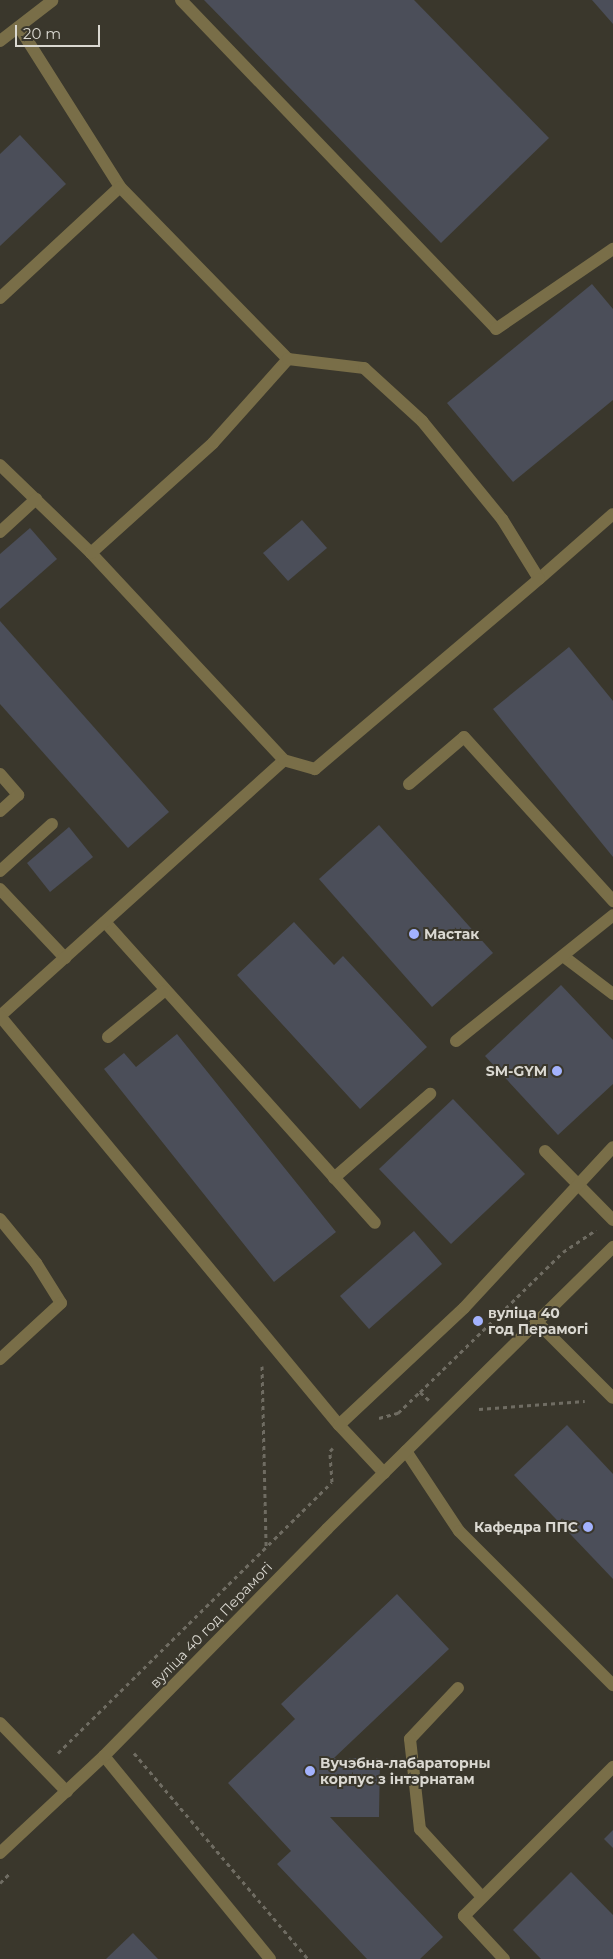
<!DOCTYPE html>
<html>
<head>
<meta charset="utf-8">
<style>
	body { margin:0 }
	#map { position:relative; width:613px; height:1959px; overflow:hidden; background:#3a372c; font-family:Montserrat,sans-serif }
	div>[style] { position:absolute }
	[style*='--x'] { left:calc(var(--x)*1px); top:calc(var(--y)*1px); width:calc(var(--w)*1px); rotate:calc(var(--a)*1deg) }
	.building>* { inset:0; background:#4b4e59 }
	.path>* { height:3px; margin-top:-1.5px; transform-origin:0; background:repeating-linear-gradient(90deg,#6f6c62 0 4px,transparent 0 8px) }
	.minor>* { height:12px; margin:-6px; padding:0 6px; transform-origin:6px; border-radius:6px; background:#796e48 }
	.dots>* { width:14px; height:14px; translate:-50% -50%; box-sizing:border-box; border:2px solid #3a372c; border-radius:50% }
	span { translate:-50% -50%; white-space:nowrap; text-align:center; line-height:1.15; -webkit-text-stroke:4px #3a372c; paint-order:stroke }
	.poi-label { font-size:14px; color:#dad8d1; font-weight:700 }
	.left { translate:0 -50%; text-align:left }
	.right { translate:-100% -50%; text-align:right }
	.street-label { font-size:14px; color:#dad8d1 }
	.scale { position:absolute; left:15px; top:25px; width:85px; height:22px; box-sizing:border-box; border:2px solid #dad8d1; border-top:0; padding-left:6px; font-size:15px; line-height:18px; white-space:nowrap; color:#dad8d1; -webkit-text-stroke:4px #3a372c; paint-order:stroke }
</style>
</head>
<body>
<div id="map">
	<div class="building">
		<div style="clip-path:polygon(204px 0,414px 0,549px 138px,441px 243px)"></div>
		<div style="clip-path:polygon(592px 0,613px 0,613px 24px)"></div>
		<div style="clip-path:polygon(20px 135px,66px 184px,0 246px,0 154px)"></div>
		<div style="clip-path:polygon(592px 284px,613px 309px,613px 400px,513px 482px,447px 403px)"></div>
		<div style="clip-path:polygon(302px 520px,327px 548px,288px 581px,263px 553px)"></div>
		<div style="clip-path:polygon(30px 528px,57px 559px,0 609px,0 554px)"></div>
		<div style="clip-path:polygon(0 621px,169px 812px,128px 848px,0 704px)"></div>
		<div style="clip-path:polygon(569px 647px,613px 701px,613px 857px,493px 709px)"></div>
		<div style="clip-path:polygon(379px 825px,493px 953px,432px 1007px,319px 879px)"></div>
		<div style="clip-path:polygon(69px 827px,93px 857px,50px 892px,27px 863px)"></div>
		<div style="clip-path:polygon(294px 922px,334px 965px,343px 956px,427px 1047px,360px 1109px,237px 975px)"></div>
		<div style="clip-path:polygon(561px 985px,613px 1040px,613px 1084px,558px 1135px,485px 1056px)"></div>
		<div style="clip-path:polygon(177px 1034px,336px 1232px,274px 1282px,104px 1069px,124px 1053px,136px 1067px)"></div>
		<div style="clip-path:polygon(453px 1099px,525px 1174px,451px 1244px,379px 1169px)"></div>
		<div style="clip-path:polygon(414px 1231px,442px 1264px,369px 1329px,340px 1296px)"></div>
		<div style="clip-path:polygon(567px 1425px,613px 1474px,613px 1579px,514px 1475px)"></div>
		<div style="clip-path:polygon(397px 1594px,449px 1649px,334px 1758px,380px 1758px,379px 1817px,330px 1817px,443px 1937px,420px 1959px,367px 1959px,277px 1864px,291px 1851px,228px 1783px,295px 1719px,281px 1704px)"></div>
		<div style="clip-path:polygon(613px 1830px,613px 1848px,604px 1839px)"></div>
		<div style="clip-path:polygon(571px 1872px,613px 1915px,613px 1959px,541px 1959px,513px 1930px)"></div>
		<div style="clip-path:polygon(133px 1933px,158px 1959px,106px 1959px)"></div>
	</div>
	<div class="path">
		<div style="--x:262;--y:1366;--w:182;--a:88.7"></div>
		<div style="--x:420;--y:1392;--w:200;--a:-44.4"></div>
		<div style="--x:563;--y:1252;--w:40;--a:-34"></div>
		<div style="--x:479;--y:1409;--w:106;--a:-4.3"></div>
		<div style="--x:379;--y:1418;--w:20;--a:-15"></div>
		<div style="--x:398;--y:1413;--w:30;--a:-44"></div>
		<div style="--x:420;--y:1392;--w:12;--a:42"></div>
		<div style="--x:58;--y:1753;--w:385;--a:-44.7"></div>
		<div style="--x:332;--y:1482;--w:31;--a:-94"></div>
		<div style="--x:330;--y:1451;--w:4;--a:-45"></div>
		<div style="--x:134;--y:1753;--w:270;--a:49.8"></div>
		<div style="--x:0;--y:1883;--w:14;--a:-45"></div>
	</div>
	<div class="minor">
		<div style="--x:181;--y:0;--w:455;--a:46.2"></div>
		<div style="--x:496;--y:329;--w:142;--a:-34.4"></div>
		<div style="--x:19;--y:27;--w:189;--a:57.7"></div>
		<div style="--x:0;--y:41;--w:66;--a:-37.6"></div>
		<div style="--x:0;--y:298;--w:163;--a:-42.8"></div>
		<div style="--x:120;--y:187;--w:240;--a:45.7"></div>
		<div style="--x:0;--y:465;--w:127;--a:44"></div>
		<div style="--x:0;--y:532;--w:49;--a:-42.5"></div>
		<div style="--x:539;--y:579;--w:98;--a:-41.3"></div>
		<div style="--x:0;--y:774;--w:28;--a:49"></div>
		<div style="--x:18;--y:795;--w:24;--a:138"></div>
		<div style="--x:409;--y:784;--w:72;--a:-40.5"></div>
		<div style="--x:464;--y:737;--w:222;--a:47.7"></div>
		<div style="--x:0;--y:871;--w:70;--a:-42.1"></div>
		<div style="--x:0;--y:889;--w:95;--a:46.7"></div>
		<div style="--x:105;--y:922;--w:404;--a:48.1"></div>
		<div style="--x:563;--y:956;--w:63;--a:37.2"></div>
		<div style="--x:0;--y:1016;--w:382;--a:-42"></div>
		<div style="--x:284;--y:760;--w:283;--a:-133"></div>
		<div style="--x:91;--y:553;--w:164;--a:-42"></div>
		<div style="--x:213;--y:443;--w:113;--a:-48.2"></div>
		<div style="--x:288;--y:359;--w:77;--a:6.8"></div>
		<div style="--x:364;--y:368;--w:79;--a:42.4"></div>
		<div style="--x:422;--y:421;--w:127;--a:50.8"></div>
		<div style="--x:502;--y:519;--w:70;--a:58.3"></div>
		<div style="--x:539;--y:579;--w:294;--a:139.7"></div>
		<div style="--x:315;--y:769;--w:32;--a:-164"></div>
		<div style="--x:0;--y:1016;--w:531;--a:50.35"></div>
		<div style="--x:339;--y:1425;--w:66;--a:46.8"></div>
		<div style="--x:108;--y:1037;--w:72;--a:-39.4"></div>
		<div style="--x:456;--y:1041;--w:201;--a:-38.7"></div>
		<div style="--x:545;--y:1151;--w:97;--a:45.4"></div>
		<div style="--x:334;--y:1178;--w:128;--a:-41.2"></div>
		<div style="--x:0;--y:1219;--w:57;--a:50.7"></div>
		<div style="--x:36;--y:1263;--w:47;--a:58"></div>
		<div style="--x:61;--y:1303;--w:83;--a:137.4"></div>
		<div style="--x:537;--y:1322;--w:107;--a:45"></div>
		<div style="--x:339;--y:1425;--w:171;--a:-43.1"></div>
		<div style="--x:464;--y:1308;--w:219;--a:-47.2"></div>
		<div style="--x:406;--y:1451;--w:96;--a:56.5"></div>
		<div style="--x:459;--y:1531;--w:218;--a:45"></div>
		<div style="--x:458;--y:1688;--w:70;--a:133.3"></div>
		<div style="--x:410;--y:1739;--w:91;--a:83.7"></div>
		<div style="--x:420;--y:1829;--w:92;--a:47.6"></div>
		<div style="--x:0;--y:1723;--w:96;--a:45.8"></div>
		<div style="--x:104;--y:1756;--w:262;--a:50.7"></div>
		<div style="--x:0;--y:1853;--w:142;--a:-43"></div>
		<div style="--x:104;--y:1756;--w:318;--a:-45.5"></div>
		<div style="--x:327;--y:1529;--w:402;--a:-44.6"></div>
		<div style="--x:504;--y:1959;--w:59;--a:-132.9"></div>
		<div style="--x:464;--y:1916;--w:211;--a:-45"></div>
	</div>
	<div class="dots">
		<div style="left:414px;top:934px;background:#a3b2fd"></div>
		<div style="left:557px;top:1071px;background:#a3b2fd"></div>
		<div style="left:478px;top:1321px;background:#a3b2fd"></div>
		<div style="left:588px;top:1527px;background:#a3b2fd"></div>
		<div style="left:310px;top:1771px;background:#a3b2fd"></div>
	</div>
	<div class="poi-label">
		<span class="left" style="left:424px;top:934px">Мастак</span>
		<span class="right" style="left:547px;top:1071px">SM-GYM</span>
		<span class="left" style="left:488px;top:1321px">вуліца 40<br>год Перамогі</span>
		<span class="right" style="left:578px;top:1527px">Кафедра ППС</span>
		<span class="left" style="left:320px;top:1771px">Вучэбна-лабараторны<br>корпус з інтэрнатам</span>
	</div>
	<div class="street-label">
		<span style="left:211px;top:1625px;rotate:-46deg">вуліца 40 год Перамогі</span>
	</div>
	<div class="scale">20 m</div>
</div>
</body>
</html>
